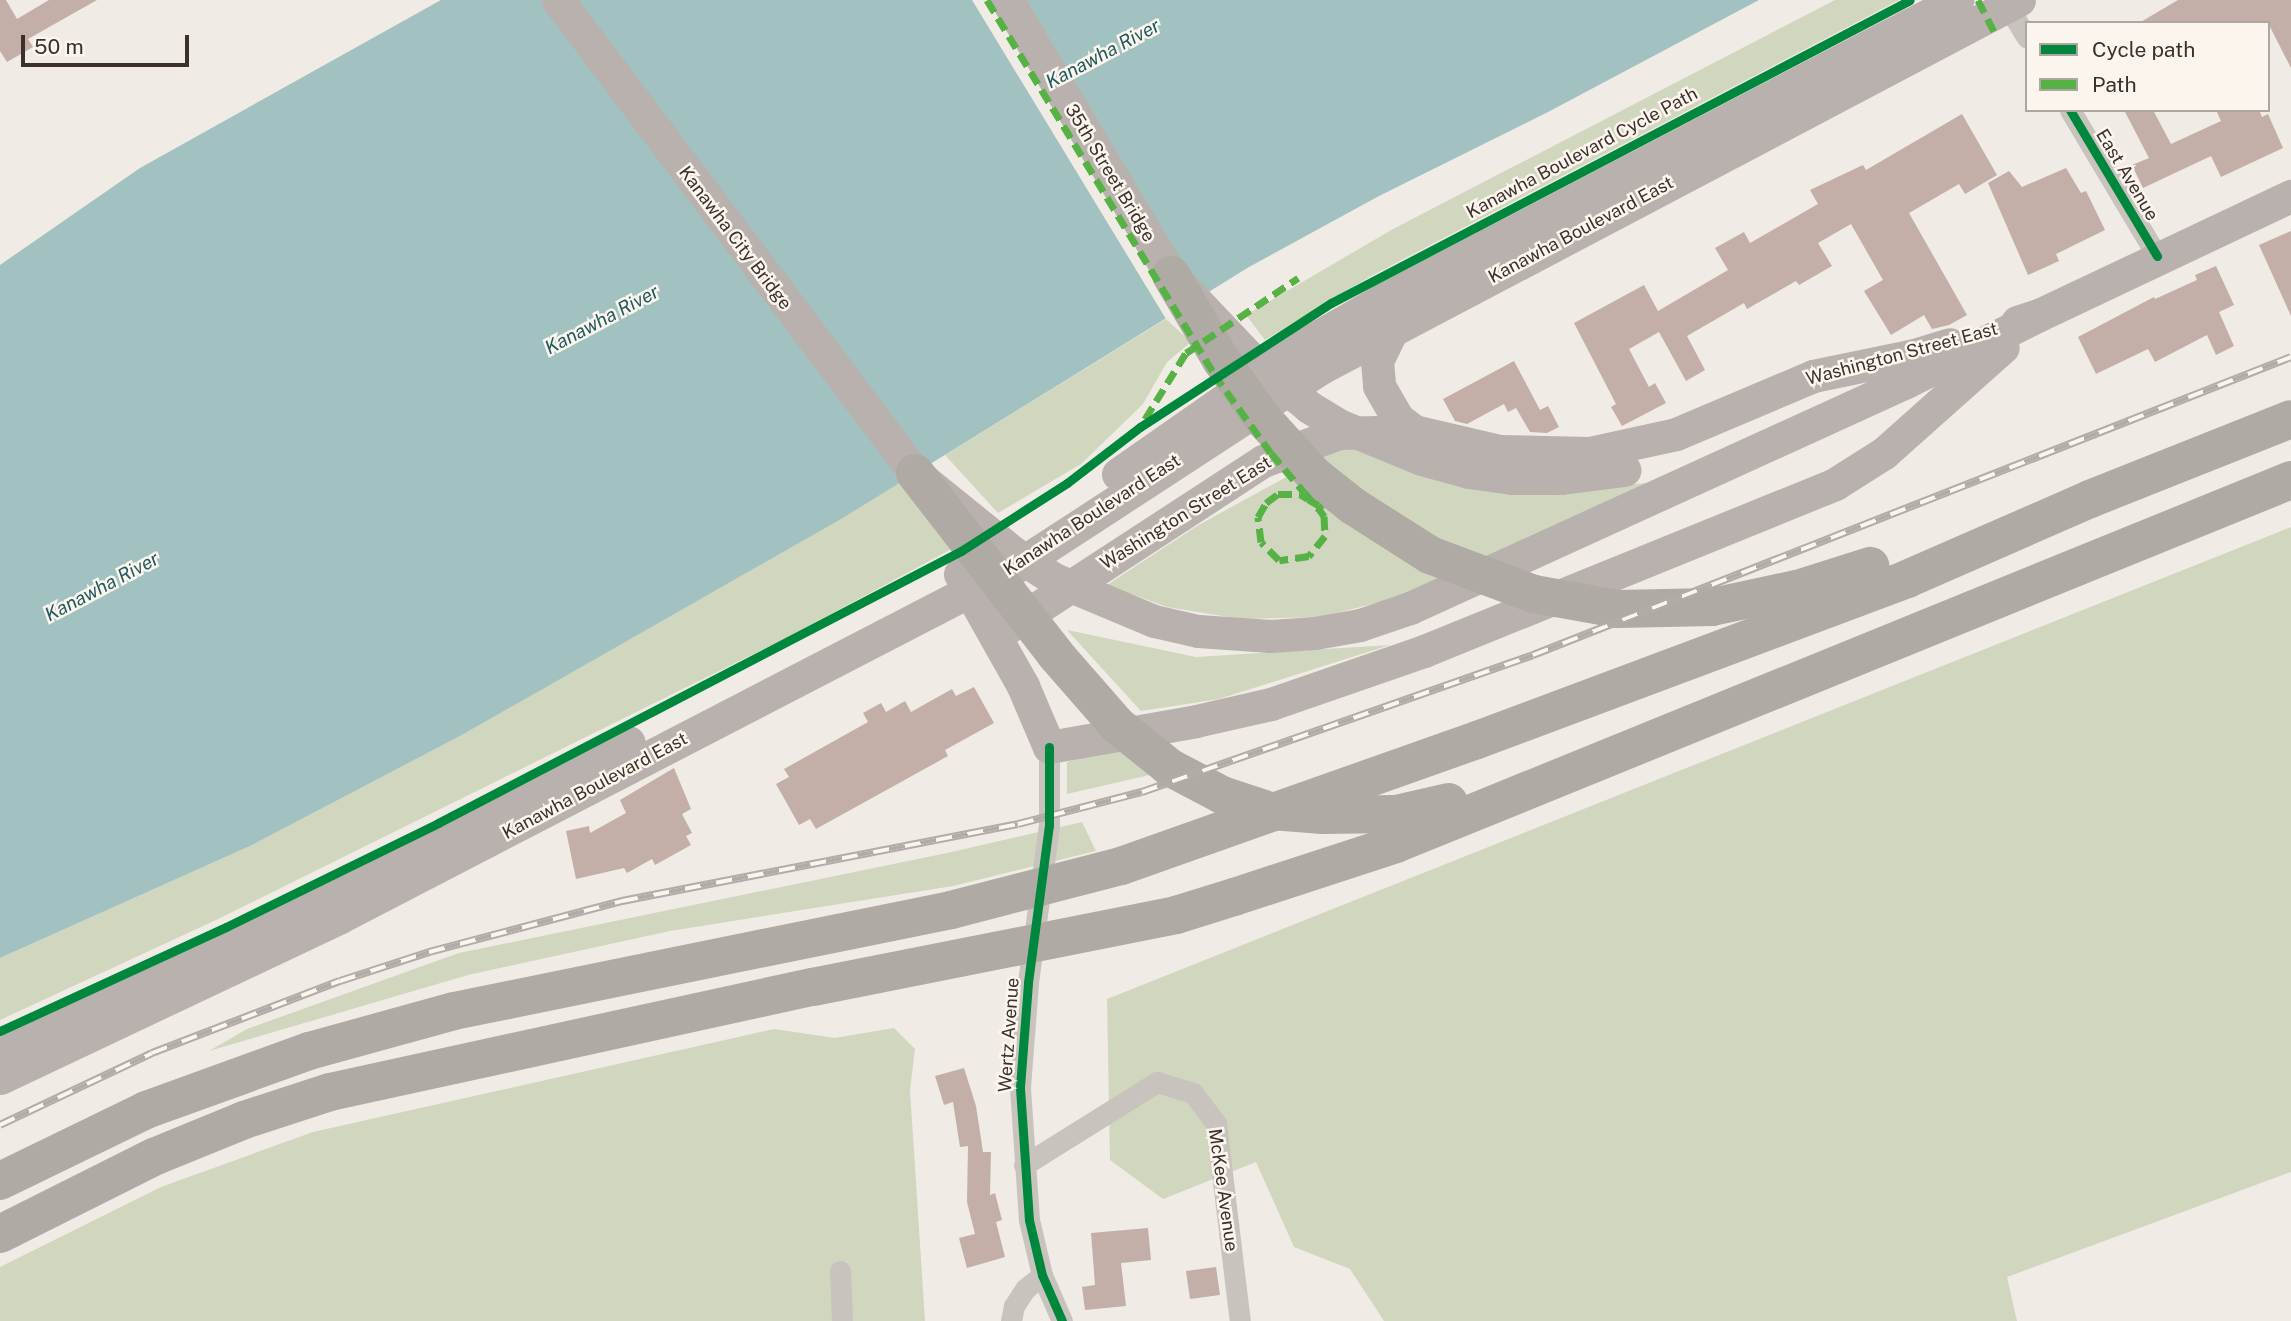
<!DOCTYPE html>
<html>
<head>
<meta charset="utf-8">
<style>
	body { margin:0 }
	#map { position:relative; width:2291px; height:1321px; overflow:hidden; background:#f0ebe5; font-family:"Public Sans",sans-serif }
	div>[style] { position:absolute }
	[style*='--x'] { left:calc(var(--x)*1px); top:calc(var(--y)*1px); width:calc(var(--w)*1px); rotate:calc(var(--a)*1deg) }
	.green>* { inset:0; background:#d1d6bf }
	.water>* { inset:0; background:#a1c2c1 }
	.pier>* { inset:0; background:#f0ebe5 }
	.building>* { inset:0; background:#c3afa7 }
	.street>* { height:21px; margin:-10.5px; padding:0 10.5px; transform-origin:10.5px; border-radius:10.5px; background:#c9c3be }
	.primary>* { height:33px; margin:-16.5px; padding:0 16.5px; transform-origin:16.5px; border-radius:16.5px; background:#b8b1ad }
	.highway>* { height:38px; margin:-19px; padding:0 19px; transform-origin:19px; border-radius:19px; background:#afaaa4 }
	.rail>* { height:8px; margin-top:-4px; transform-origin:0; background:repeating-linear-gradient(90deg,#fbf5ee 0 16px,#b1aca8 0 32px); box-sizing:border-box; border-block:2px solid #b1aca8 }
	.quiet>* { height:7px; margin-top:-3.5px; transform-origin:0; background:repeating-linear-gradient(90deg,#57b246 0 14px,transparent 0 21px) }
	.cycleway>* { height:9px; margin:-4.5px; padding:0 4.5px; transform-origin:4.5px; border-radius:4.5px; background:#00873e }
	span { translate:-50% -50%; white-space:nowrap; text-align:center; line-height:1.15; -webkit-text-stroke:5px #fbf5ee; paint-order:stroke }
	.street-label { font-size:18px; color:#3b302b }
	.water-label { font-size:19px; color:#1f5a5e; font-style:italic }
	.legend { position:absolute; left:2025px; top:21px; width:245px; height:91px; box-sizing:border-box; background:#fbf5ee; border:2px solid #aea6a0; margin:0; padding:9px 12px; list-style:none; font-size:21px; color:#3b302b }
	.legend li { display:flex; align-items:center; gap:14px; height:35px }
	.legend b { width:35px; border:2px solid #aea6a0 }
	.scale { position:absolute; left:21px; top:35px; width:168px; height:32px; box-sizing:border-box; border:4px solid #3b302b; border-top:0; padding-left:9px; font-size:21px; line-height:24px; white-space:nowrap; color:#3b302b; -webkit-text-stroke:5px #fbf5ee; paint-order:stroke }
</style>
</head>
<body>
<div id="map">
	<div class="green">
		<div style="clip-path:polygon(1835px 0,1899px 0,1371px 276px,1265px 340px,1246px 315px,1393px 229px)"></div>
		<div style="clip-path:polygon(1166px 319px,1191px 342px,1167px 362px,1143px 404px,1081px 464px,998px 513px,945px 455px)"></div>
		<div style="clip-path:polygon(1350px 442px,1522px 494px,1669px 481px,1439px 587px,1321px 617px,1241px 619px,1167px 607px,1107px 585px,1197px 526px)"></div>
		<div style="clip-path:polygon(900px 482px,957px 546px,788px 637px,216px 920px,0 1020px,0 958px,250px 846px,460px 736px)"></div>
		<div style="clip-path:polygon(2291px 527px,2291px 1172px,2007px 1277px,2017px 1321px,1384px 1321px,1350px 1269px,1294px 1247px,1256px 1162px,1163px 1199px,1110px 1160px,1107px 999px)"></div>
		<div style="clip-path:polygon(1067px 630px,1196px 657px,1390px 645px,1219px 699px,1141px 711px)"></div>
		<div style="clip-path:polygon(1128px 744px,1158px 773px,1067px 794px,1067px 762px)"></div>
		<div style="clip-path:polygon(1082px 822px,1096px 851px,953px 886px,670px 931px,468px 975px,209px 1051px,247px 1029px,459px 953px,947px 853px)"></div>
		<div style="clip-path:polygon(894px 1028px,915px 1049px,910px 1090px,925px 1321px,0 1321px,0 1267px,161px 1187px,313px 1132px,774px 1029px,835px 1038px)"></div>
	</div>
	<div class="water">
		<div style="clip-path:polygon(441px 0,1759px 0,1548px 112px,1379px 196px,1249px 267px,841px 519px,460px 736px,250px 846px,0 958px,0 265px,140px 168px)"></div>
	</div>
	<div class="pier">
		<div style="clip-path:polygon(972px 0,1021px 0,1179px 266px,1208px 293px,1166px 319px)"></div>
	</div>
	<div class="building">
		<div style="clip-path:polygon(0 0,6px 0,17px 19px,49px 0,97px 0,28px 39px,33px 47px,7px 62px,0 51px)"></div>
		<div style="clip-path:polygon(2178px 0,2291px 0,2291px 68px,2268px 23px,2139px 23px)"></div>
		<div style="clip-path:polygon(2124px 110px,2153px 110px,2171px 144px,2221px 121px,2216px 110px,2259px 110px,2262px 117px,2268px 114px,2283px 148px,2221px 177px,2211px 156px,2143px 188px,2132px 165px,2149px 158px)"></div>
		<div style="clip-path:polygon(1962px 114px,1997px 175px,1965px 194px,1959px 184px,1909px 213px,1967px 315px,1949px 325px,1932px 329px,1924px 315px,1891px 335px,1864px 291px,1883px 280px,1851px 224px,1818px 243px,1832px 266px,1799px 285px,1796px 281px,1747px 309px,1744px 303px,1687px 336px,1705px 370px,1686px 381px,1659px 332px,1629px 349px,1649px 387px,1655px 383px,1666px 403px,1622px 426px,1611px 407px,1616px 404px,1574px 323px,1644px 285px,1658px 311px,1728px 270px,1715px 248px,1744px 232px,1750px 243px,1818px 204px,1810px 190px,1863px 165px,1866px 170px)"></div>
		<div style="clip-path:polygon(2066px 168px,2081px 193px,2086px 191px,2105px 230px,2056px 254px,2059px 261px,2028px 275px,1988px 183px,2009px 171px,2022px 187px)"></div>
		<div style="clip-path:polygon(2291px 231px,2291px 316px,2259px 245px)"></div>
		<div style="clip-path:polygon(2216px 266px,2234px 305px,2219px 312px,2234px 346px,2216px 355px,2207px 335px,2155px 362px,2148px 349px,2096px 374px,2078px 337px,2154px 297px,2155px 299px,2197px 280px,2195px 275px)"></div>
		<div style="clip-path:polygon(1514px 361px,1540px 410px,1548px 406px,1559px 427px,1547px 433px,1530px 432px,1516px 408px,1508px 412px,1504px 404px,1467px 424px,1455px 421px,1443px 399px)"></div>
		<div style="clip-path:polygon(974px 687px,994px 723px,945px 750px,948px 756px,816px 829px,810px 819px,799px 825px,776px 784px,789px 777px,784px 769px,868px 722px,863px 713px,881px 703px,886px 712px,905px 701px,911px 712px,952px 689px,956px 696px)"></div>
		<div style="clip-path:polygon(674px 768px,691px 809px,682px 814px,692px 833px,686px 836px,691px 845px,655px 865px,652px 859px,627px 873px,624px 868px,576px 879px,566px 831px,589px 826px,590px 833px,626px 813px,620px 800px)"></div>
		<div style="clip-path:polygon(964px 1068px,976px 1106px,983px 1152px,991px 1152px,990px 1195px,995px 1193px,1002px 1220px,996px 1222px,1005px 1257px,967px 1268px,959px 1238px,975px 1234px,967px 1202px,968px 1146px,960px 1147px,953px 1102px,944px 1105px,935px 1076px)"></div>
		<div style="clip-path:polygon(1148px 1228px,1151px 1260px,1121px 1263px,1126px 1306px,1085px 1310px,1082px 1287px,1095px 1285px,1091px 1233px)"></div>
		<div style="clip-path:polygon(1216px 1267px,1220px 1295px,1190px 1299px,1186px 1271px)"></div>
	</div>
	<div class="street">
		<div style="--x:2004;--y:0;--w:44;--a:58.8"></div>
		<div style="--x:2070;--y:110;--w:170;--a:59.2"></div>
		<div style="--x:1049;--y:747;--w:78;--a:90"></div>
		<div style="--x:1049;--y:825;--w:159;--a:97.6"></div>
		<div style="--x:1028;--y:983;--w:105;--a:94.4"></div>
		<div style="--x:1020;--y:1088;--w:132;--a:86.1"></div>
		<div style="--x:1029;--y:1220;--w:57;--a:76.7"></div>
		<div style="--x:1042;--y:1275;--w:50;--a:66.5"></div>
		<div style="--x:1024;--y:1165;--w:157;--a:-32"></div>
		<div style="--x:1157;--y:1082;--w:38;--a:17"></div>
		<div style="--x:1193;--y:1093;--w:39;--a:53"></div>
		<div style="--x:1216;--y:1124;--w:198;--a:83.1"></div>
		<div style="--x:840;--y:1271;--w:50;--a:87.7"></div>
		<div style="--x:1011;--y:1321;--w:15;--a:-79"></div>
		<div style="--x:1014;--y:1306;--w:20;--a:-57"></div>
		<div style="--x:1025;--y:1289;--w:22;--a:-39"></div>
	</div>
	<div class="primary">
		<div style="--x:558;--y:0;--w:593;--a:52.96"></div>
		<div style="--x:915;--y:473;--w:129;--a:39"></div>
		<div style="--x:1015;--y:554;--w:46;--a:32.7"></div>
		<div style="--x:1054;--y:579;--w:108;--a:22.8"></div>
		<div style="--x:1154;--y:621;--w:45;--a:12.8"></div>
		<div style="--x:1198;--y:631;--w:72;--a:4"></div>
		<div style="--x:1270;--y:636;--w:45;--a:-3.8"></div>
		<div style="--x:1315;--y:633;--w:46;--a:-10.1"></div>
		<div style="--x:1360;--y:625;--w:53;--a:-18.8"></div>
		<div style="--x:1410;--y:608;--w:545;--a:-24.5"></div>
		<div style="--x:1906;--y:382;--w:149;--a:-26.7"></div>
		<div style="--x:1007;--y:0;--w:320;--a:59.2"></div>
		<div style="--x:1171;--y:275;--w:113;--a:46.4"></div>
		<div style="--x:1249;--y:357;--w:78;--a:39.8"></div>
		<div style="--x:1309;--y:407;--w:37;--a:31"></div>
		<div style="--x:1341;--y:426;--w:87;--a:22.2"></div>
		<div style="--x:1422;--y:459;--w:49;--a:15.5"></div>
		<div style="--x:1469;--y:472;--w:43;--a:7.9"></div>
		<div style="--x:1512;--y:478;--w:49;--a:0"></div>
		<div style="--x:1561;--y:478;--w:64;--a:-7.2"></div>
		<div style="--x:2017;--y:322;--w:23;--a:-18"></div>
		<div style="--x:2039;--y:315;--w:279;--a:-25.3"></div>
		<div style="--x:1393;--y:328;--w:37;--a:116"></div>
		<div style="--x:1377;--y:361;--w:25;--a:85"></div>
		<div style="--x:1379;--y:386;--w:38;--a:60"></div>
		<div style="--x:1398;--y:419;--w:20;--a:37"></div>
		<div style="--x:1118;--y:474;--w:226;--a:-34.9"></div>
		<div style="--x:1303;--y:345;--w:91;--a:-29.7"></div>
		<div style="--x:1382;--y:300;--w:649;--a:-27.55"></div>
		<div style="--x:960;--y:574;--w:129;--a:60.6"></div>
		<div style="--x:1023;--y:686;--w:66;--a:66.9"></div>
		<div style="--x:1049;--y:747;--w:149;--a:-10"></div>
		<div style="--x:1196;--y:721;--w:77;--a:-12.8"></div>
		<div style="--x:1271;--y:704;--w:162;--a:-19.1"></div>
		<div style="--x:1424;--y:651;--w:444;--a:-22.1"></div>
		<div style="--x:1835;--y:484;--w:58;--a:-32.3"></div>
		<div style="--x:1884;--y:453;--w:159;--a:-41.7"></div>
		<div style="--x:996;--y:635;--w:319;--a:-33.1"></div>
		<div style="--x:1263;--y:461;--w:81;--a:-20.2"></div>
		<div style="--x:1339;--y:433;--w:75;--a:-1.5"></div>
		<div style="--x:1414;--y:431;--w:87;--a:13.2"></div>
		<div style="--x:1499;--y:451;--w:90;--a:1.3"></div>
		<div style="--x:1589;--y:453;--w:89;--a:-12.3"></div>
		<div style="--x:1676;--y:434;--w:149;--a:-22.9"></div>
		<div style="--x:1813;--y:376;--w:103;--a:-11.7"></div>
		<div style="--x:1914;--y:355;--w:37;--a:-17"></div>
		<div style="--x:0;--y:1051;--w:403;--a:-25.5"></div>
		<div style="--x:364;--y:877;--w:297;--a:-27"></div>
		<div style="--x:0;--y:1078;--w:376;--a:-25.3"></div>
		<div style="--x:340;--y:917;--w:759;--a:-27.38"></div>
		<div style="--x:1014;--y:568;--w:366;--a:-33.1"></div>
		<div style="--x:1321;--y:368;--w:789;--a:-27.8"></div>
	</div>
	<div class="highway">
		<div style="--x:1171;--y:275;--w:99;--a:59.5"></div>
		<div style="--x:1221;--y:360;--w:74;--a:54.4"></div>
		<div style="--x:1264;--y:420;--w:74;--a:47.7"></div>
		<div style="--x:1314;--y:475;--w:50;--a:38.5"></div>
		<div style="--x:1353;--y:506;--w:91;--a:32.5"></div>
		<div style="--x:1430;--y:555;--w:111;--a:20.6"></div>
		<div style="--x:1534;--y:594;--w:84;--a:10.2"></div>
		<div style="--x:1617;--y:609;--w:95;--a:-1.2"></div>
		<div style="--x:1712;--y:607;--w:87;--a:-12"></div>
		<div style="--x:1797;--y:589;--w:77;--a:-17.5"></div>
		<div style="--x:915;--y:473;--w:230;--a:52.2"></div>
		<div style="--x:1056;--y:655;--w:93;--a:48.9"></div>
		<div style="--x:1117;--y:725;--w:67;--a:38.9"></div>
		<div style="--x:1169;--y:767;--w:60;--a:27.8"></div>
		<div style="--x:1222;--y:795;--w:51;--a:18.4"></div>
		<div style="--x:1270;--y:811;--w:53;--a:4.3"></div>
		<div style="--x:1323;--y:815;--w:73;--a:-0.8"></div>
		<div style="--x:1396;--y:814;--w:54;--a:-12.8"></div>
		<div style="--x:0;--y:1181;--w:162;--a:-25.9"></div>
		<div style="--x:146;--y:1110;--w:173;--a:-19.9"></div>
		<div style="--x:309;--y:1051;--w:150;--a:-15.4"></div>
		<div style="--x:454;--y:1011;--w:507;--a:-11.49"></div>
		<div style="--x:951;--y:910;--w:176;--a:-14.5"></div>
		<div style="--x:1121;--y:866;--w:378;--a:-19.5"></div>
		<div style="--x:1477;--y:740;--w:459;--a:-20.5"></div>
		<div style="--x:1907;--y:579;--w:200;--a:-23.6"></div>
		<div style="--x:2090;--y:499;--w:216;--a:-21.7"></div>
		<div style="--x:0;--y:1234;--w:174;--a:-26.6"></div>
		<div style="--x:156;--y:1156;--w:95;--a:-22.2"></div>
		<div style="--x:244;--y:1120;--w:90;--a:-18"></div>
		<div style="--x:330;--y:1092;--w:494;--a:-12.3"></div>
		<div style="--x:813;--y:987;--w:370;--a:-11.2"></div>
		<div style="--x:1176;--y:915;--w:61;--a:-17.2"></div>
		<div style="--x:1234;--y:897;--w:170;--a:-18.1"></div>
		<div style="--x:1396;--y:844;--w:966;--a:-22.13"></div>
	</div>
	<div class="rail">
		<div style="--x:0;--y:1125;--w:168;--a:-25.3"></div>
		<div style="--x:152;--y:1053;--w:201;--a:-21"></div>
		<div style="--x:340;--y:981;--w:94;--a:-18"></div>
		<div style="--x:429;--y:952;--w:200;--a:-14.8"></div>
		<div style="--x:622;--y:901;--w:403;--a:-11"></div>
		<div style="--x:1018;--y:824;--w:128;--a:-14.5"></div>
		<div style="--x:1142;--y:792;--w:414;--a:-19.3"></div>
		<div style="--x:1533;--y:655;--w:814;--a:-21.46"></div>
	</div>
	<div class="quiet">
		<div style="--x:987;--y:0;--w:437;--a:58.7"></div>
		<div style="--x:1214;--y:374;--w:97;--a:54.2"></div>
		<div style="--x:1271;--y:453;--w:51;--a:49.8"></div>
		<div style="--x:1304;--y:492;--w:23;--a:49"></div>
		<div style="--x:1319;--y:509;--w:9;--a:54"></div>
		<div style="--x:1324;--y:516;--w:20;--a:87"></div>
		<div style="--x:1325;--y:536;--w:26;--a:129"></div>
		<div style="--x:1309;--y:556;--w:30;--a:172"></div>
		<div style="--x:1279;--y:560;--w:25;--a:-135"></div>
		<div style="--x:1261;--y:542;--w:25;--a:-97"></div>
		<div style="--x:1258;--y:517;--w:16;--a:-60"></div>
		<div style="--x:1266;--y:503;--w:15;--a:-37"></div>
		<div style="--x:1278;--y:494;--w:22;--a:0"></div>
		<div style="--x:1300;--y:494;--w:9;--a:32"></div>
		<div style="--x:1308;--y:499;--w:12;--a:31"></div>
		<div style="--x:1318;--y:505;--w:6;--a:51"></div>
		<div style="--x:1978;--y:0;--w:39;--a:63"></div>
		<div style="--x:1145;--y:419;--w:78;--a:-58.2"></div>
		<div style="--x:1186;--y:353;--w:135;--a:-33.8"></div>
	</div>
	<div class="cycleway">
		<div style="--x:2070;--y:110;--w:170;--a:59.2"></div>
		<div style="--x:1049;--y:747;--w:78;--a:90"></div>
		<div style="--x:1049;--y:825;--w:159;--a:97.6"></div>
		<div style="--x:1028;--y:983;--w:105;--a:94.4"></div>
		<div style="--x:1020;--y:1088;--w:132;--a:86.1"></div>
		<div style="--x:1029;--y:1220;--w:57;--a:76.7"></div>
		<div style="--x:1042;--y:1275;--w:50;--a:66.5"></div>
		<div style="--x:0;--y:1031;--w:249;--a:-24.7"></div>
		<div style="--x:226;--y:927;--w:236;--a:-26.1"></div>
		<div style="--x:438;--y:823;--w:590;--a:-27.48"></div>
		<div style="--x:961;--y:551;--w:126;--a:-32.7"></div>
		<div style="--x:1067;--y:483;--w:92;--a:-37.5"></div>
		<div style="--x:1140;--y:427;--w:228;--a:-33"></div>
		<div style="--x:1331;--y:303;--w:653;--a:-27.62"></div>
	</div>
	<div class="street-label">
		<span style="left:1582px;top:153px;rotate:-28deg">Kanawha Boulevard Cycle Path</span>
		<span style="left:1110px;top:173px;rotate:59deg">35th Street Bridge</span>
		<span style="left:2127px;top:175px;rotate:59deg">East Avenue</span>
		<span style="left:1581px;top:230px;rotate:-28deg">Kanawha Boulevard East</span>
		<span style="left:735px;top:238px;rotate:53deg">Kanawha City Bridge</span>
		<span style="left:1902px;top:354px;rotate:-15deg">Washington Street East</span>
		<span style="left:1186px;top:513px;rotate:-32deg">Washington Street East</span>
		<span style="left:1092px;top:515px;rotate:-33deg">Kanawha Boulevard East</span>
		<span style="left:595px;top:786px;rotate:-28deg">Kanawha Boulevard East</span>
		<span style="left:1009px;top:1035px;rotate:-86deg">Wertz Avenue</span>
		<span style="left:1223px;top:1190px;rotate:82deg">McKee Avenue</span>
	</div>
	<div class="water-label">
		<span style="left:1103px;top:54px;rotate:-28deg">Kanawha River</span>
		<span style="left:602px;top:320px;rotate:-28deg">Kanawha River</span>
		<span style="left:102px;top:587px;rotate:-28deg">Kanawha River</span>
	</div>
	<ul class="legend">
	<li><b style="height:9px;background:#00873e"></b>Cycle path</li>
	<li><b style="height:9px;background:#57b246"></b>Path</li>
	</ul>
	<div class="scale">50 m</div>
</div>
</body>
</html>
